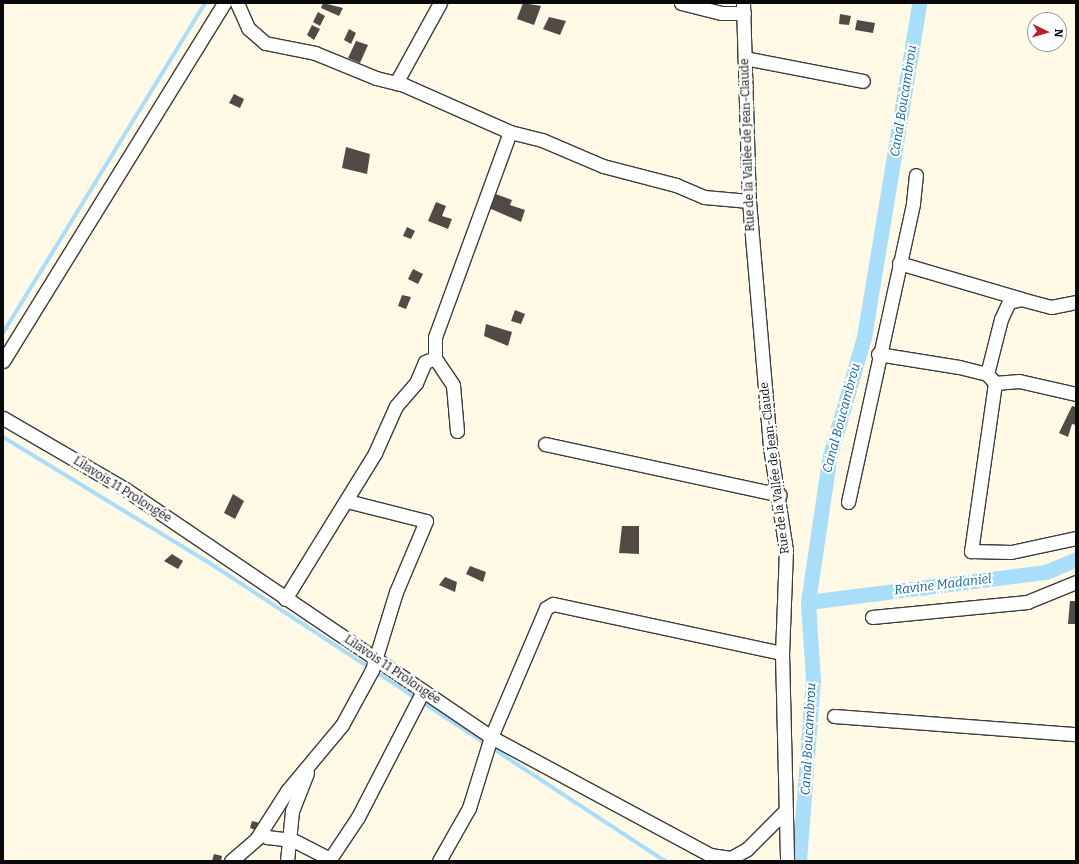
<!DOCTYPE html>
<html>
<head>
<meta charset="utf-8">
<style>
	body { margin:0 }
	#map { position:relative; width:1079px; height:864px; overflow:hidden; background:#fff9e6; font-family:Bitter,serif }
	div>[style] { position:absolute }
	[style*='--x'] { left:calc(var(--x)*1px); top:calc(var(--y)*1px); width:calc(var(--w)*1px); rotate:calc(var(--a)*1deg) }
	.stream>* { height:4px; margin:-2px; padding:0 2px; transform-origin:2px; border-radius:2px; background:#a8def9 }
	.canal>* { height:15px; margin:-7.5px; padding:0 7.5px; transform-origin:7.5px; border-radius:7.5px; background:#a8def9 }
	.building>* { inset:0; background:#524a45 }
	.roads { filter:drop-shadow(1px 0 #3c3c3c) drop-shadow(-1px 0 #3c3c3c) drop-shadow(0 1px #3c3c3c) drop-shadow(0 -1px #3c3c3c) }
	.street>* { height:13px; margin:-6.5px; padding:0 6.5px; transform-origin:6.5px; border-radius:6.5px; background:#fff }
	span { translate:-50% -50%; white-space:nowrap; text-align:center; line-height:1.15; -webkit-text-stroke:4px #fff; paint-order:stroke }
	.street-label { font-size:12px; color:#090909 }
	.water-label { font-size:13px; color:#0f669f; font-style:italic }
	.frame { position:absolute; inset:0; border:4px solid #090909; pointer-events:none }
	.north { position:absolute; left:1027px; top:12px; width:40px; height:40px; box-sizing:border-box; background:#fff; border:1px solid #9d9d9d; border-radius:50%; rotate:95deg; font-size:11px; font-weight:700; line-height:16px; text-align:center; color:#090909 }
	.north::after { content:''; display:block; margin:auto; width:14px; height:18px; background:#be1d2b; clip-path:polygon(50% 0,100% 100%,50% 72%,0 100%) }
</style>
</head>
<body>
<div id="map">
	<div class="stream">
		<div style="--x:3;--y:333;--w:387;--a:-58.5"></div>
		<div style="--x:3;--y:437;--w:240;--a:31.4"></div>
		<div style="--x:208;--y:562;--w:546;--a:33.2"></div>
	</div>
	<div class="canal">
		<div style="--x:808;--y:602;--w:240;--a:-7.2"></div>
		<div style="--x:1046;--y:572;--w:33;--a:-23"></div>
		<div style="--x:799;--y:861;--w:182;--a:-85.6"></div>
		<div style="--x:813;--y:680;--w:78;--a:-93.7"></div>
		<div style="--x:808;--y:602;--w:145;--a:-81.6"></div>
		<div style="--x:829;--y:459;--w:127;--a:-74"></div>
		<div style="--x:864;--y:337;--w:338;--a:-80.6"></div>
	</div>
	<div class="building">
		<div style="clip-path:polygon(323px 3px,343px 8px,339px 16px,321px 8px)"></div>
		<div style="clip-path:polygon(523px 3px,541px 6px,534px 25px,517px 19px)"></div>
		<div style="clip-path:polygon(318px 12px,325px 16px,320px 26px,313px 22px)"></div>
		<div style="clip-path:polygon(840px 14px,851px 16px,849px 25px,839px 24px)"></div>
		<div style="clip-path:polygon(549px 17px,566px 21px,560px 35px,543px 29px)"></div>
		<div style="clip-path:polygon(857px 20px,875px 23px,873px 33px,855px 30px)"></div>
		<div style="clip-path:polygon(312px 25px,320px 29px,314px 40px,307px 35px)"></div>
		<div style="clip-path:polygon(349px 29px,356px 33px,351px 44px,344px 40px)"></div>
		<div style="clip-path:polygon(356px 41px,368px 45px,360px 63px,348px 58px)"></div>
		<div style="clip-path:polygon(234px 94px,244px 99px,240px 108px,229px 103px)"></div>
		<div style="clip-path:polygon(346px 147px,370px 154px,367px 174px,342px 168px)"></div>
		<div style="clip-path:polygon(493px 193px,512px 200px,510px 205px,525px 210px,521px 222px,489px 208px)"></div>
		<div style="clip-path:polygon(436px 202px,446px 206px,442px 216px,452px 219px,448px 229px,428px 221px)"></div>
		<div style="clip-path:polygon(407px 227px,415px 231px,411px 239px,403px 236px)"></div>
		<div style="clip-path:polygon(413px 269px,423px 274px,418px 284px,408px 279px)"></div>
		<div style="clip-path:polygon(402px 295px,411px 297px,406px 309px,398px 306px)"></div>
		<div style="clip-path:polygon(515px 310px,525px 314px,521px 324px,511px 321px)"></div>
		<div style="clip-path:polygon(486px 324px,512px 332px,508px 346px,484px 336px)"></div>
		<div style="clip-path:polygon(1072px 406px,1076px 407px,1076px 425px,1072px 424px,1068px 437px,1059px 433px)"></div>
		<div style="clip-path:polygon(233px 494px,244px 501px,235px 519px,224px 513px)"></div>
		<div style="clip-path:polygon(622px 526px,639px 526px,639px 554px,619px 553px)"></div>
		<div style="clip-path:polygon(172px 554px,183px 561px,178px 569px,164px 561px)"></div>
		<div style="clip-path:polygon(470px 566px,486px 572px,483px 582px,466px 574px)"></div>
		<div style="clip-path:polygon(445px 577px,457px 582px,455px 592px,439px 585px)"></div>
		<div style="clip-path:polygon(1070px 601px,1076px 601px,1076px 624px,1068px 624px)"></div>
		<div style="clip-path:polygon(252px 821px,260px 823px,258px 831px,250px 828px)"></div>
		<div style="clip-path:polygon(214px 854px,222px 856px,221px 861px,212px 861px)"></div>
	</div>
	<div class="roads">
		<div class="street">
			<div style="--x:237;--y:3;--w:27;--a:66"></div>
			<div style="--x:248;--y:28;--w:23;--a:41"></div>
			<div style="--x:265;--y:43;--w:51;--a:11.3"></div>
			<div style="--x:315;--y:53;--w:66;--a:22.3"></div>
			<div style="--x:376;--y:78;--w:29;--a:14"></div>
			<div style="--x:404;--y:85;--w:116;--a:23.9"></div>
			<div style="--x:510;--y:132;--w:33;--a:14"></div>
			<div style="--x:542;--y:140;--w:66;--a:23.1"></div>
			<div style="--x:603;--y:166;--w:75;--a:14.6"></div>
			<div style="--x:676;--y:185;--w:30;--a:23"></div>
			<div style="--x:704;--y:197;--w:45;--a:5.1"></div>
			<div style="--x:681;--y:3;--w:41;--a:14"></div>
			<div style="--x:721;--y:13;--w:23;--a:0"></div>
			<div style="--x:743;--y:3;--w:198;--a:88.3"></div>
			<div style="--x:749;--y:201;--w:247;--a:85.1"></div>
			<div style="--x:770;--y:447;--w:104;--a:81.2"></div>
			<div style="--x:786;--y:550;--w:103;--a:92.2"></div>
			<div style="--x:782;--y:653;--w:208;--a:88.6"></div>
			<div style="--x:745;--y:58;--w:120;--a:11"></div>
			<div style="--x:396;--y:83;--w:91;--a:-61.2"></div>
			<div style="--x:899;--y:263;--w:127;--a:16.4"></div>
			<div style="--x:878;--y:354;--w:82;--a:9.1"></div>
			<div style="--x:959;--y:367;--w:29;--a:14"></div>
			<div style="--x:987;--y:374;--w:12;--a:48"></div>
			<div style="--x:995;--y:383;--w:170;--a:98.1"></div>
			<div style="--x:971;--y:551;--w:40;--a:1.4"></div>
			<div style="--x:1011;--y:552;--w:66;--a:-12.2"></div>
			<div style="--x:3;--y:361;--w:421;--a:-58.3"></div>
			<div style="--x:987;--y:374;--w:57;--a:-75.7"></div>
			<div style="--x:1001;--y:319;--w:19;--a:-65"></div>
			<div style="--x:1009;--y:302;--w:12;--a:-14"></div>
			<div style="--x:1021;--y:299;--w:31;--a:15"></div>
			<div style="--x:1051;--y:307;--w:25;--a:-11"></div>
			<div style="--x:995;--y:383;--w:24;--a:-5"></div>
			<div style="--x:1019;--y:381;--w:58;--a:12.8"></div>
			<div style="--x:3;--y:418;--w:141;--a:30.2"></div>
			<div style="--x:125;--y:489;--w:442;--a:34.1"></div>
			<div style="--x:491;--y:737;--w:249;--a:28.3"></div>
			<div style="--x:710;--y:855;--w:21;--a:8"></div>
			<div style="--x:731;--y:858;--w:18;--a:-29"></div>
			<div style="--x:747;--y:849;--w:55;--a:-45"></div>
			<div style="--x:457;--y:431;--w:46;--a:-95"></div>
			<div style="--x:453;--y:385;--w:32;--a:-124"></div>
			<div style="--x:435;--y:358;--w:21;--a:-90"></div>
			<div style="--x:435;--y:337;--w:218;--a:-69.9"></div>
			<div style="--x:545;--y:444;--w:240;--a:12.2"></div>
			<div style="--x:848;--y:502;--w:306;--a:-77.7"></div>
			<div style="--x:913;--y:203;--w:28;--a:-84"></div>
			<div style="--x:285;--y:599;--w:172;--a:-58.3"></div>
			<div style="--x:375;--y:453;--w:51;--a:-65.9"></div>
			<div style="--x:396;--y:406;--w:30;--a:-49"></div>
			<div style="--x:416;--y:383;--w:23;--a:-67"></div>
			<div style="--x:425;--y:362;--w:11;--a:-22"></div>
			<div style="--x:872;--y:617;--w:156;--a:-5.5"></div>
			<div style="--x:1027;--y:602;--w:53;--a:-22.2"></div>
			<div style="--x:834;--y:716;--w:243;--a:4.3"></div>
			<div style="--x:261;--y:832;--w:8;--a:40"></div>
			<div style="--x:267;--y:837;--w:26;--a:7"></div>
			<div style="--x:293;--y:840;--w:42;--a:27.2"></div>
			<div style="--x:330;--y:859;--w:50;--a:-56.3"></div>
			<div style="--x:358;--y:817;--w:142;--a:-62.7"></div>
			<div style="--x:231;--y:861;--w:35;--a:-41"></div>
			<div style="--x:257;--y:838;--w:56;--a:-57.4"></div>
			<div style="--x:287;--y:791;--w:86;--a:-50.2"></div>
			<div style="--x:342;--y:725;--w:63;--a:-61.4"></div>
			<div style="--x:372;--y:670;--w:82;--a:-72.9"></div>
			<div style="--x:396;--y:592;--w:77;--a:-67.1"></div>
			<div style="--x:426;--y:521;--w:81;--a:-165.8"></div>
			<div style="--x:287;--y:861;--w:50;--a:-84.3"></div>
			<div style="--x:292;--y:811;--w:41;--a:-68.5"></div>
			<div style="--x:439;--y:861;--w:61;--a:-60.5"></div>
			<div style="--x:469;--y:808;--w:74;--a:-72.8"></div>
			<div style="--x:491;--y:737;--w:140;--a:-66.9"></div>
			<div style="--x:546;--y:608;--w:8;--a:-30"></div>
			<div style="--x:553;--y:604;--w:234;--a:12.1"></div>
		</div>
	</div>
	<div class="street-label">
		<span style="left:748px;top:145px;rotate:-92deg">Rue de la Vallée de Jean-Claude</span>
		<span style="left:775px;top:468px;rotate:-97deg">Rue de la Vallée de Jean-Claude</span>
		<span style="left:122px;top:490px;rotate:32deg">Lilavois 11 Prolongée</span>
		<span style="left:392px;top:670px;rotate:34deg">Lilavois 11 Prolongée</span>
	</div>
	<div class="water-label">
		<span style="left:904px;top:101px;rotate:-81deg">Canal Boucambrou</span>
		<span style="left:842px;top:418px;rotate:-75deg">Canal Boucambrou</span>
		<span style="left:943px;top:585px;rotate:-7deg">Ravine Madaniel</span>
		<span style="left:809px;top:739px;rotate:-87deg">Canal Boucambrou</span>
	</div>
	<div class="frame"></div>
	<div class="north">N</div>
</div>
</body>
</html>
